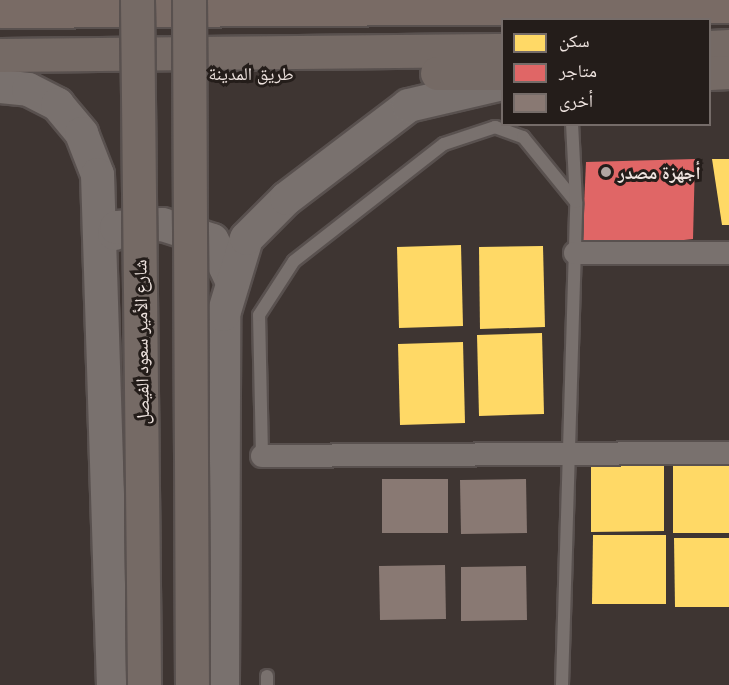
<!DOCTYPE html>
<html>
<head>
<meta charset="utf-8">
<style>
	body { margin:0 }
	#map { position:relative; width:729px; height:685px; overflow:hidden; background:#3e3532; font-family:"Open Sans","Noto Naskh Arabic",sans-serif }
	div>[style] { position:absolute }
	[style*='--x'] { left:calc(var(--x)*1px); top:calc(var(--y)*1px); width:calc(var(--w)*1px); rotate:calc(var(--a)*1deg) }
	.homes>* { inset:0; background:#ffd966 }
	.shops>* { inset:0; background:#e06666 }
	.building>* { inset:0; background:#897973 }
	.roads { filter:drop-shadow(2px 0 #59514f) drop-shadow(-2px 0 #59514f) drop-shadow(0 2px #59514f) drop-shadow(0 -2px #59514f) }
	.lane>* { height:12px; margin:-6px; padding:0 6px; transform-origin:6px; border-radius:6px; background:#79716e }
	.street>* { height:22px; margin:-11px; padding:0 11px; transform-origin:11px; border-radius:11px; background:#79716e }
	.secondary>* { height:33px; margin:-16.5px; padding:0 16.5px; transform-origin:16.5px; border-radius:16.5px; background:#79716e }
	.primary>* { height:33px; margin:-16.5px; padding:0 16.5px; transform-origin:16.5px; border-radius:16.5px; background:#756a65 }
	.highway>* { height:33px; margin:-16.5px; padding:0 16.5px; transform-origin:16.5px; border-radius:16.5px; background:#796b65 }
	.bridges { filter:drop-shadow(2px 0 #59514f) drop-shadow(-2px 0 #59514f) drop-shadow(0 2px #59514f) drop-shadow(0 -2px #59514f) }
	.primary-bridge>* { height:33px; margin:-16.5px; padding:0 16.5px; transform-origin:16.5px; border-radius:16.5px; background:#756a65 }
	.dots>* { width:16px; height:16px; translate:-50% -50%; box-sizing:border-box; border:3px solid #241d1a; border-radius:50% }
	span { translate:-50% -50%; white-space:nowrap; text-align:center; line-height:1.15; -webkit-text-stroke:6px #241d1a; paint-order:stroke }
	.street-label { font-size:18px; color:#eee3df }
	.poi-label { font-size:18px; color:#eee3df; font-weight:700 }
	.left { translate:0 -50%; text-align:left }
	.legend { position:absolute; left:501px; top:18px; width:210px; height:108px; box-sizing:border-box; background:#241d1a; border:2px solid #756c69; margin:0; padding:8px 10px; list-style:none; font-size:18px; color:#eee3df }
	.legend li { display:flex; align-items:center; gap:12px; height:30px }
	.legend b { width:30px; border:2px solid #756c69 }
</style>
</head>
<body>
<div id="map">
	<div class="homes">
		<div style="clip-path:polygon(712px 159px,729px 159px,729px 225px,722px 225px)"></div>
		<div style="clip-path:polygon(461px 245px,463px 326px,399px 328px,397px 247px)"></div>
		<div style="clip-path:polygon(543px 246px,545px 327px,480px 329px,479px 247px)"></div>
		<div style="clip-path:polygon(542px 333px,544px 414px,479px 416px,477px 335px)"></div>
		<div style="clip-path:polygon(463px 342px,465px 423px,400px 425px,398px 344px)"></div>
		<div style="clip-path:polygon(664px 462px,664px 531px,591px 532px,591px 463px)"></div>
		<div style="clip-path:polygon(673px 464px,729px 464px,729px 533px,673px 533px)"></div>
		<div style="clip-path:polygon(593px 535px,666px 535px,666px 604px,592px 604px)"></div>
		<div style="clip-path:polygon(674px 538px,729px 538px,729px 607px,675px 607px)"></div>
	</div>
	<div class="shops">
		<div style="clip-path:polygon(695px 159px,693px 239px,582px 251px,586px 162px)"></div>
	</div>
	<div class="building">
		<div style="clip-path:polygon(382px 479px,448px 479px,448px 533px,382px 533px)"></div>
		<div style="clip-path:polygon(526px 479px,527px 533px,461px 534px,460px 480px)"></div>
		<div style="clip-path:polygon(445px 565px,446px 619px,380px 620px,379px 566px)"></div>
		<div style="clip-path:polygon(526px 566px,527px 620px,461px 621px,461px 567px)"></div>
	</div>
	<div class="roads">
		<div class="lane">
			<div style="--x:262;--y:456;--w:141;--a:-91.2"></div>
			<div style="--x:259;--y:315;--w:64;--a:-57.1"></div>
			<div style="--x:294;--y:261;--w:190;--a:-38"></div>
			<div style="--x:444;--y:144;--w:54;--a:-18.4"></div>
			<div style="--x:495;--y:127;--w:30;--a:20"></div>
			<div style="--x:523;--y:137;--w:84;--a:50.8"></div>
			<div style="--x:267;--y:676;--w:9;--a:90"></div>
			<div style="--x:562;--y:685;--w:483;--a:-88.3"></div>
			<div style="--x:576;--y:202;--w:78;--a:-92.9"></div>
		</div>
		<div class="street">
			<div style="--x:575;--y:253;--w:154;--a:0"></div>
			<div style="--x:262;--y:456;--w:467;--a:-0.4"></div>
		</div>
		<div class="secondary">
			<div style="--x:0;--y:86;--w:28;--a:6"></div>
			<div style="--x:28;--y:89;--w:33;--a:27"></div>
			<div style="--x:57;--y:104;--w:38;--a:50"></div>
			<div style="--x:81;--y:133;--w:44;--a:68.7"></div>
			<div style="--x:97;--y:174;--w:511;--a:88.21"></div>
			<div style="--x:114;--y:233;--w:6;--a:-72"></div>
			<div style="--x:116;--y:227;--w:46;--a:-3.7"></div>
			<div style="--x:162;--y:224;--w:52;--a:17.7"></div>
			<div style="--x:212;--y:240;--w:47;--a:64.5"></div>
			<div style="--x:222;--y:685;--w:371;--a:-89.8"></div>
			<div style="--x:223;--y:314;--w:79;--a:-73.2"></div>
			<div style="--x:246;--y:238;--w:57;--a:-45"></div>
			<div style="--x:286;--y:198;--w:153;--a:-37.3"></div>
			<div style="--x:408;--y:105;--w:97;--a:-13.2"></div>
		</div>
		<div class="primary">
			<div style="--x:710;--y:47;--w:19;--a:-3"></div>
			<div style="--x:0;--y:55;--w:502;--a:-0.57"></div>
			<div style="--x:437;--y:73;--w:65;--a:0"></div>
			<div style="--x:710;--y:73;--w:19;--a:-3"></div>
		</div>
		<div class="highway">
			<div style="--x:0;--y:11;--w:729;--a:-0.39"></div>
		</div>
	</div>
	<div class="bridges">
		<div class="primary-bridge">
			<div style="--x:137;--y:0;--w:685;--a:89.41"></div>
			<div style="--x:189;--y:0;--w:685;--a:89.75"></div>
		</div>
	</div>
	<div class="dots">
		<div style="left:606px;top:172px;background:#b0a6a2"></div>
	</div>
	<div class="street-label">
		<span style="left:251px;top:73px">طريق المدينة</span>
		<span style="left:141px;top:342px;rotate:-91deg">شارع الأمير سعود الفيصل</span>
	</div>
	<div class="poi-label">
		<span class="left" style="left:618px;top:172px">أجهزة مصدر</span>
	</div>
	<ul class="legend">
	<li><b style="height:16px;background:#ffd966"></b>سكن</li>
	<li><b style="height:16px;background:#e06666"></b>متاجر</li>
	<li><b style="height:16px;background:#897973"></b>أخرى</li>
	</ul>
</div>
</body>
</html>
